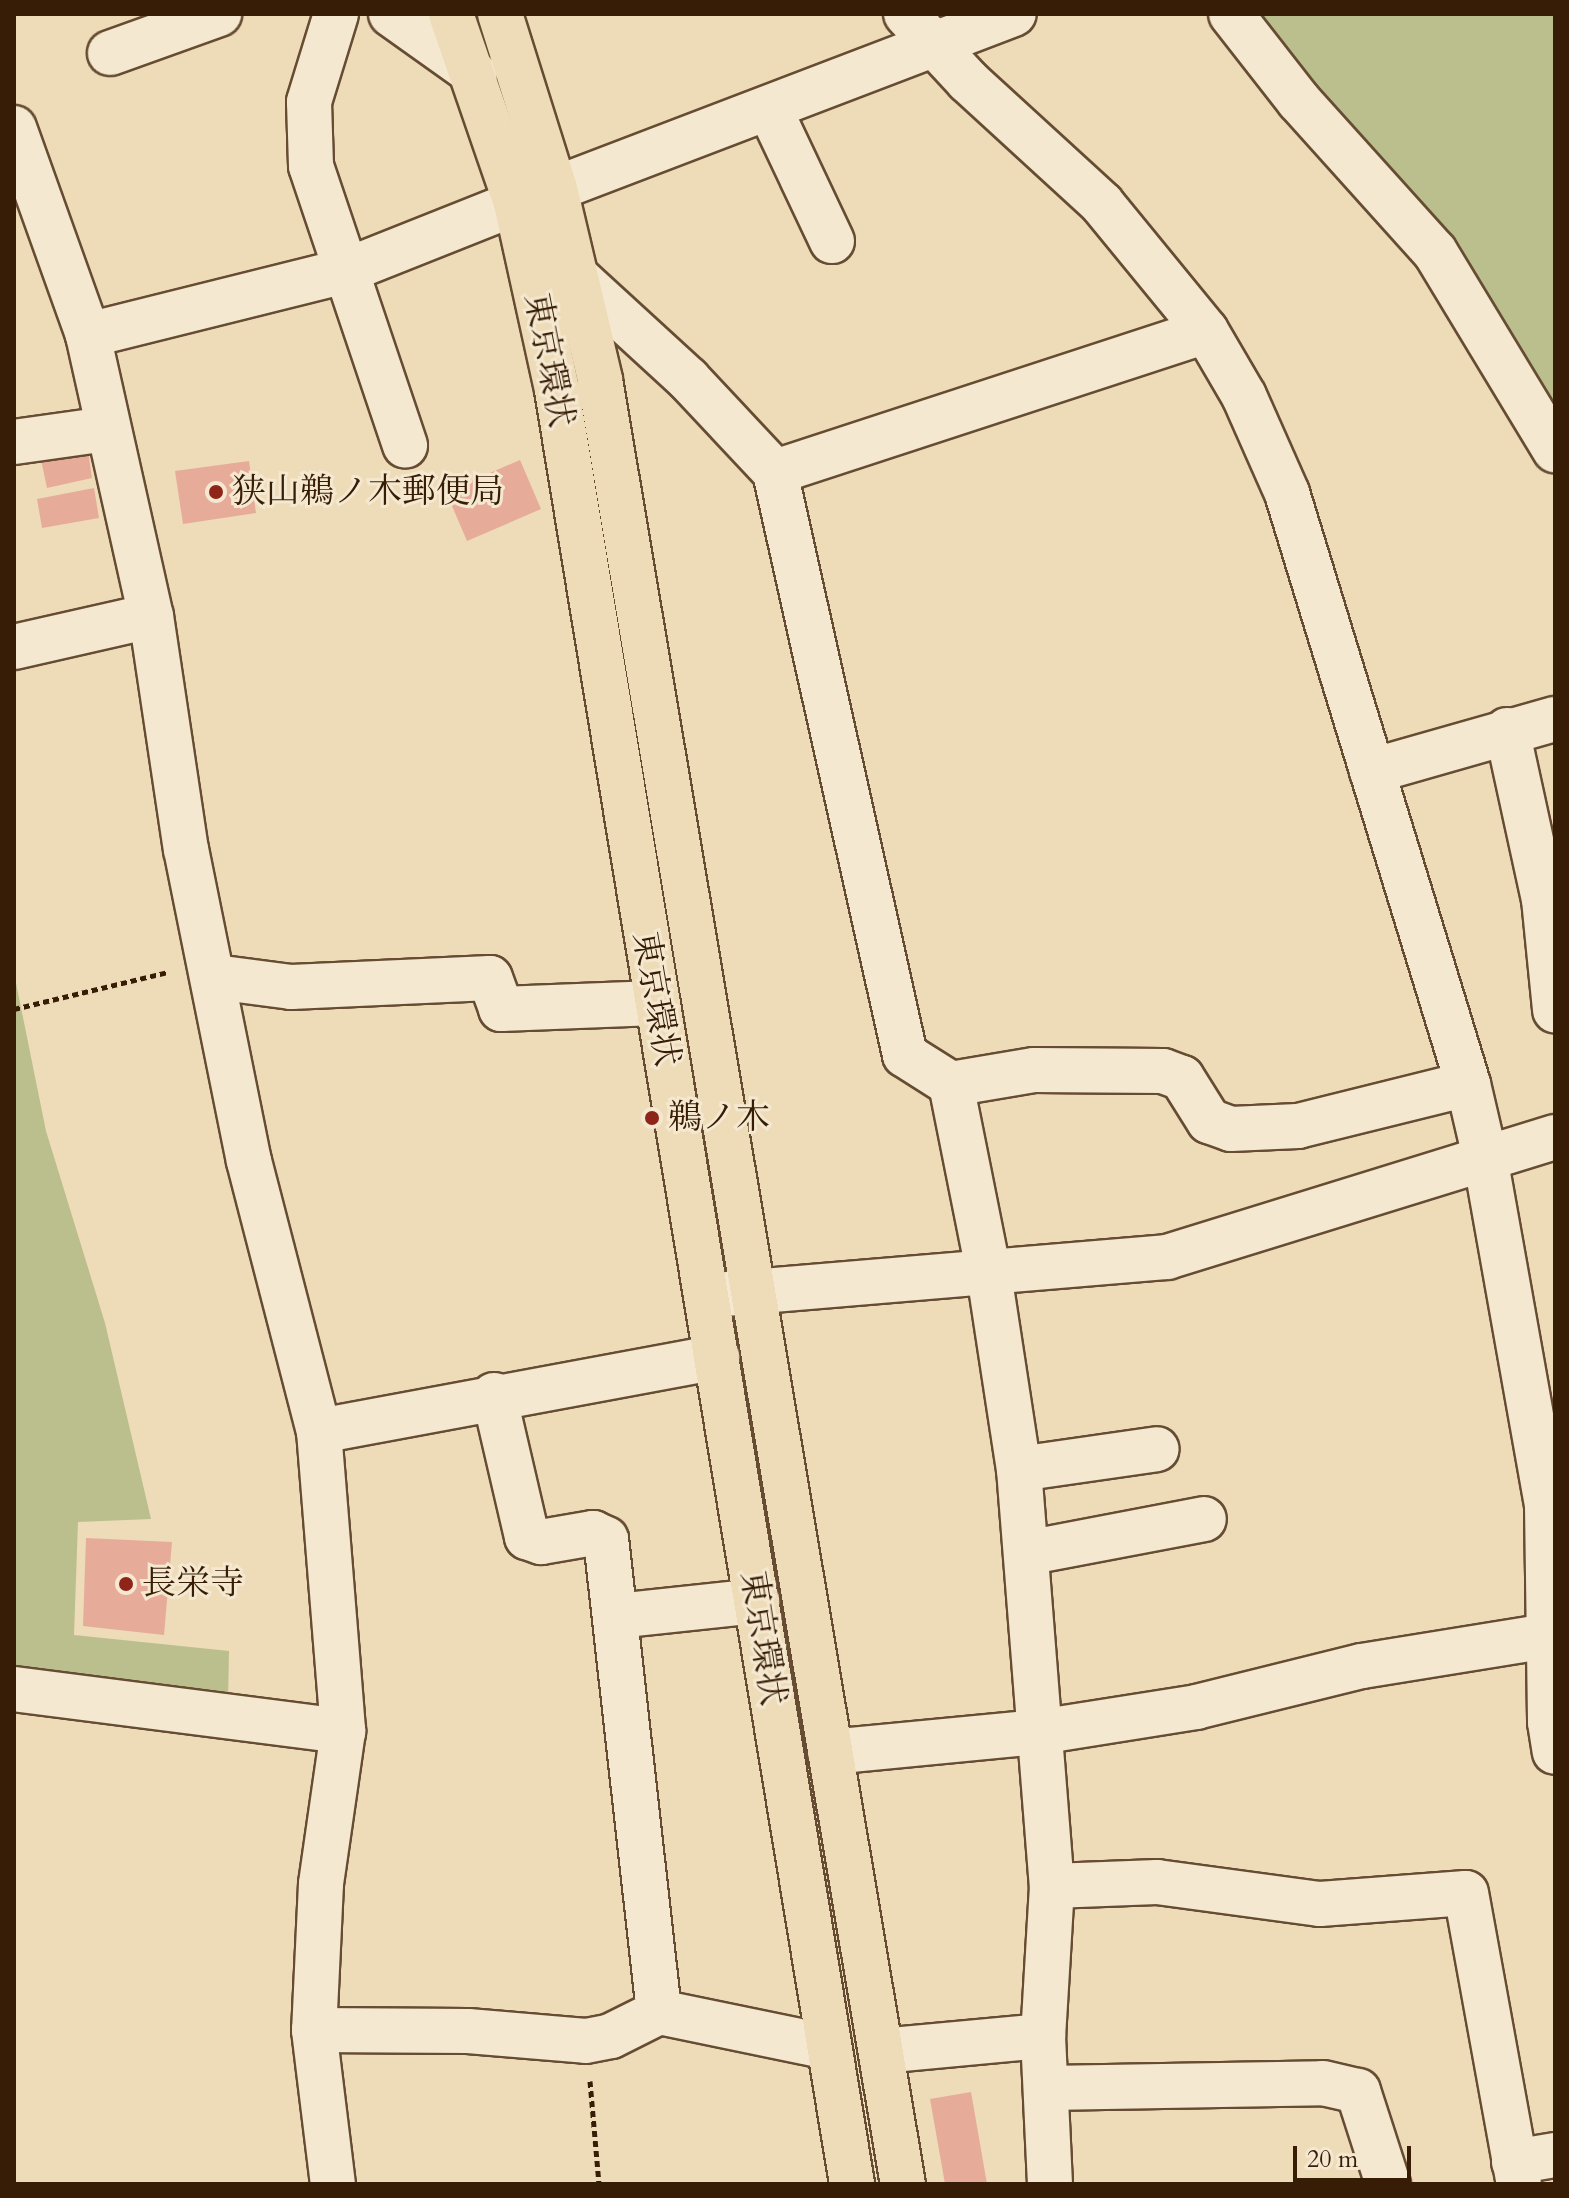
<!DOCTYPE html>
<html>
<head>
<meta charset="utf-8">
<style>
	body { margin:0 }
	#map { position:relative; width:1569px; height:2198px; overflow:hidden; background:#eedbb8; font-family:Cardo,"Noto Serif JP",serif }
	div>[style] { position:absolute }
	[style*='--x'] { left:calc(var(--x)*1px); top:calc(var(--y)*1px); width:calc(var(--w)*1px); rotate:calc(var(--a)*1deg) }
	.green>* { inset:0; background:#bbbf8d }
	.building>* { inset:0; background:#e6ac99 }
	.path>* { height:5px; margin-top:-2.5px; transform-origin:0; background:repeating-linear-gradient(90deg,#381d06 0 6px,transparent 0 10px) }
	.roads { filter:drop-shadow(2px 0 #664c32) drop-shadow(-2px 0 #664c32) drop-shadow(0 2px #664c32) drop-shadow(0 -2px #664c32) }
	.minor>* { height:44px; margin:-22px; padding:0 22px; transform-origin:22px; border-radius:22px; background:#f4e8d1 }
	.highway>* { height:44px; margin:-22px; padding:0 22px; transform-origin:22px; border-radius:22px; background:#eedbb8 }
	.dots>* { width:22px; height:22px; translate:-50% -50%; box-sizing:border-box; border:4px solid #f4e8d1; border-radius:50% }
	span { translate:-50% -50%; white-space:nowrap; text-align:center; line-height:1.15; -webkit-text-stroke:6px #f4e8d1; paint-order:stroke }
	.street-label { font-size:34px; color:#381d06 }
	.poi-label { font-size:34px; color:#381d06 }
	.left { translate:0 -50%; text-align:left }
	.frame { position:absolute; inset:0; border:16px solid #381d06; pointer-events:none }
	.scale { position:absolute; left:1293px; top:2146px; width:118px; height:36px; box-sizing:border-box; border:4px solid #381d06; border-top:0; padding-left:10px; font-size:24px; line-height:28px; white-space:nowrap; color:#381d06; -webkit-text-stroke:6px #f4e8d1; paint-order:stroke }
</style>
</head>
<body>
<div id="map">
	<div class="green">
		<div style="clip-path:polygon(1243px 14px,1555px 14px,1555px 435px)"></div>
		<div style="clip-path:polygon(14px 973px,46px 1131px,105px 1323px,151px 1519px,78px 1522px,74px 1635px,229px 1651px,228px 1701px,14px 1675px)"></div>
	</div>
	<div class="building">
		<div style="clip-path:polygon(87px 444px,92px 478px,47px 488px,40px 455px)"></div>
		<div style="clip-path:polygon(520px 460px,541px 509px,467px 541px,446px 492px)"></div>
		<div style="clip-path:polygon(249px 461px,256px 513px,183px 524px,175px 471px)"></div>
		<div style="clip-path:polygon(94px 488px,99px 518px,42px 528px,37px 499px)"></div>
		<div style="clip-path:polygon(86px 1538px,172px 1542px,164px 1635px,83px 1626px)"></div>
		<div style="clip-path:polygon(971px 2092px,987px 2184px,945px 2184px,930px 2099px)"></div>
	</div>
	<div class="path">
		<div style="--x:14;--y:1009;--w:158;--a:-13.5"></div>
		<div style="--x:590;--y:2081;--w:103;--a:85"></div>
	</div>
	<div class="roads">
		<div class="minor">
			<div style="--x:336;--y:14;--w:92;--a:107.1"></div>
			<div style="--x:309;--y:102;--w:64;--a:88.2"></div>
			<div style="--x:311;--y:166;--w:295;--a:71.4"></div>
			<div style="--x:391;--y:14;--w:103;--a:35.5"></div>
			<div style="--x:906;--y:14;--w:91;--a:47.2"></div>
			<div style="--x:968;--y:81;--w:182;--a:42.5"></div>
			<div style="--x:1102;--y:204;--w:164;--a:50.7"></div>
			<div style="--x:1206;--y:331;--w:75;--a:59.7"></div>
			<div style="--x:1244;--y:396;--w:106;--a:66.1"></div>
			<div style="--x:1287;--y:493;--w:618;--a:72.97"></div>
			<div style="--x:1468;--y:1084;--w:75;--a:76.9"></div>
			<div style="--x:1485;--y:1157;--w:353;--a:79.9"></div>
			<div style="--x:1547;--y:1505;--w:217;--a:89.2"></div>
			<div style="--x:1550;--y:1722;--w:30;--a:81"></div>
			<div style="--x:1231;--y:14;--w:110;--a:52"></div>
			<div style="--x:1299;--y:101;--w:203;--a:48"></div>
			<div style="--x:1435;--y:252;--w:232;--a:58.8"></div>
			<div style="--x:110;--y:53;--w:116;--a:-19.7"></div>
			<div style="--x:770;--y:110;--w:145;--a:64.7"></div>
			<div style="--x:14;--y:128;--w:220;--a:70.3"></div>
			<div style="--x:88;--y:335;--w:288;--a:77.4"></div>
			<div style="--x:151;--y:616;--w:236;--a:81.5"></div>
			<div style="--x:186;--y:849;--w:318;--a:78.6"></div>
			<div style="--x:249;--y:1161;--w:279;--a:75.5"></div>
			<div style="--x:319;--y:1431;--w:301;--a:85.4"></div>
			<div style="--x:343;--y:1731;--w:155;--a:98.2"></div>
			<div style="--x:321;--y:1884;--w:146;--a:92.7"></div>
			<div style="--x:314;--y:2030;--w:155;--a:83"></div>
			<div style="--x:555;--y:189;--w:491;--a:-20.9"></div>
			<div style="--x:580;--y:280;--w:147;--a:42.5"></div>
			<div style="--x:688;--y:379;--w:127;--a:46.9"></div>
			<div style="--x:775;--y:472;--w:597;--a:77.43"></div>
			<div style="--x:905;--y:1055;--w:54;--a:32.2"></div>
			<div style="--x:951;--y:1084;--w:194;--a:78.7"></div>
			<div style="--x:989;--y:1274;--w:197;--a:81.3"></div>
			<div style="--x:1019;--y:1469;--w:418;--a:85.5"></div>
			<div style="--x:1052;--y:1886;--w:150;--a:93.4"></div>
			<div style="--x:1043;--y:2036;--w:148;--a:87.3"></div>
			<div style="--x:88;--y:335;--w:265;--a:-14"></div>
			<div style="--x:345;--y:271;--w:184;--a:-21.7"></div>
			<div style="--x:14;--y:442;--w:93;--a:-8"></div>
			<div style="--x:775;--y:472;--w:453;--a:-18.1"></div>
			<div style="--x:14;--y:647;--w:140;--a:-12.8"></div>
			<div style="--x:1507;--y:730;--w:173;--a:77.7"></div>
			<div style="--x:1544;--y:899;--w:112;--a:84.3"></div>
			<div style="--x:1372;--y:771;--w:190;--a:-15.9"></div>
			<div style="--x:215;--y:977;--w:77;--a:7.5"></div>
			<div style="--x:291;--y:987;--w:199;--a:-2.6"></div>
			<div style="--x:490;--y:978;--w:33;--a:70"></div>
			<div style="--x:501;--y:1009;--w:155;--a:-2.2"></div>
			<div style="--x:951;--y:1084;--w:84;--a:-9.6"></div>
			<div style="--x:1034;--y:1070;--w:129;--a:0.4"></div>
			<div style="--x:1163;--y:1071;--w:20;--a:20"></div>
			<div style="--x:1182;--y:1078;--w:51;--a:57.9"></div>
			<div style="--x:1209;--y:1121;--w:23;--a:20"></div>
			<div style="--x:1231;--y:1129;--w:67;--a:-2.6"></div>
			<div style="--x:1298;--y:1126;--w:175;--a:-13.9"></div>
			<div style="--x:714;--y:1295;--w:455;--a:-4.8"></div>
			<div style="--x:1167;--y:1257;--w:406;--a:-17.2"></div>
			<div style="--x:494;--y:1395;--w:146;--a:76.9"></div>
			<div style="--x:527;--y:1537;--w:15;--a:20"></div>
			<div style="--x:541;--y:1542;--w:53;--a:-9.8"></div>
			<div style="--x:593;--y:1533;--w:14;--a:25"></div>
			<div style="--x:606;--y:1539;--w:476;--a:83.6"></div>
			<div style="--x:319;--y:1431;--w:405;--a:-10.5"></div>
			<div style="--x:1019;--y:1469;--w:139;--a:-8.2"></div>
			<div style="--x:1026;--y:1553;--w:181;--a:-10.8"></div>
			<div style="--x:616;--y:1616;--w:142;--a:-6.1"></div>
			<div style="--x:14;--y:1689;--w:332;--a:7.3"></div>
			<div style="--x:830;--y:1752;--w:210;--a:-5.5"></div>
			<div style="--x:1039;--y:1732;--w:159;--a:-9"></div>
			<div style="--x:1196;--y:1707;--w:171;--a:-13.9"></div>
			<div style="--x:1362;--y:1666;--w:188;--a:-9.2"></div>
			<div style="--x:1052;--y:1886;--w:105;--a:-2.2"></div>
			<div style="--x:1157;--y:1882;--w:164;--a:7.7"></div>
			<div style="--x:1320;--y:1904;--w:146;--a:-4.3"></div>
			<div style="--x:1466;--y:1893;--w:296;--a:79.7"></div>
			<div style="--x:314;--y:2030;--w:154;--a:0.4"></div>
			<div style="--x:468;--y:2031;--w:118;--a:4.8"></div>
			<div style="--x:586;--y:2041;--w:25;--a:-11"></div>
			<div style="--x:611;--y:2036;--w:54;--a:-26.6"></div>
			<div style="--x:659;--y:2012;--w:173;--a:11.7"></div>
			<div style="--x:881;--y:2051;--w:163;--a:-5.3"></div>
			<div style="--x:1047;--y:2088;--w:276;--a:-1"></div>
			<div style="--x:1323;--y:2083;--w:36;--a:13"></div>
			<div style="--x:1358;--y:2091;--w:98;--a:72.1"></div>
			<div style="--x:1514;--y:2162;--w:42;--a:-9.7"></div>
		</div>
		<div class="highway">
			<div style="--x:451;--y:14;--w:200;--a:71"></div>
			<div style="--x:516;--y:203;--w:191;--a:77.6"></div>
			<div style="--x:557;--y:390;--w:1818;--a:80.66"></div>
			<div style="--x:500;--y:14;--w:183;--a:72.6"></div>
			<div style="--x:555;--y:189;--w:196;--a:76.7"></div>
			<div style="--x:600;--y:380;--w:1829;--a:80.47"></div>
		</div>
	</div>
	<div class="dots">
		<div style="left:216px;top:492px;background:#8f2418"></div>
		<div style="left:652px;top:1118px;background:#8f2418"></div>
		<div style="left:126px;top:1584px;background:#8f2418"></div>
	</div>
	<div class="street-label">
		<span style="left:549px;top:360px;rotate:79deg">東京環状</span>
		<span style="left:656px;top:999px;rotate:80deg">東京環状</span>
		<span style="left:763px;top:1638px;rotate:81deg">東京環状</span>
	</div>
	<div class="poi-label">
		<span class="left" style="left:232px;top:492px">狭山鵜ノ木郵便局</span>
		<span class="left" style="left:668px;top:1118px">鵜ノ木</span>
		<span class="left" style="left:142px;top:1584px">長栄寺</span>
	</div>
	<div class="frame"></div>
	<div class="scale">20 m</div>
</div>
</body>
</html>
